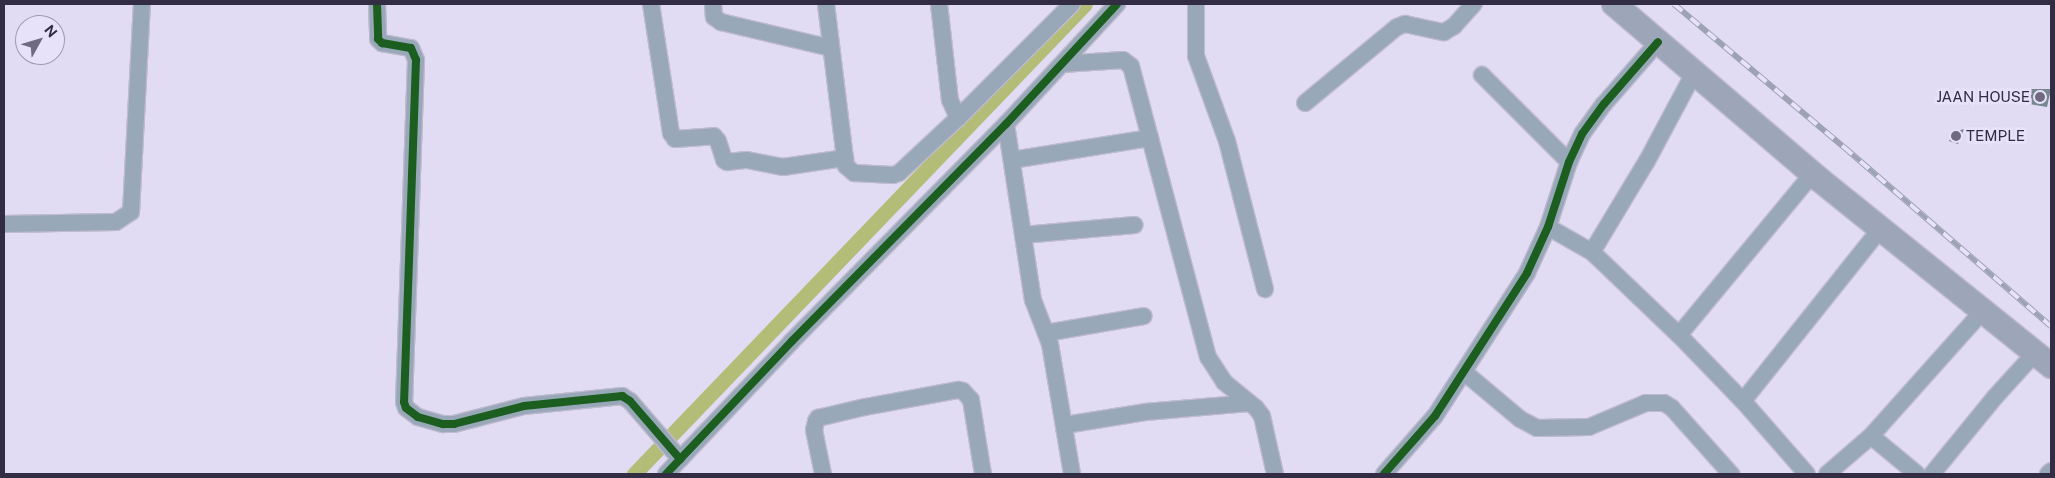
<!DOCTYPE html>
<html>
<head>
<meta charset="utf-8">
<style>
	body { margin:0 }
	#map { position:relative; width:2055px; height:478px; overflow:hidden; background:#e1dcf4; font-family:"Public Sans",sans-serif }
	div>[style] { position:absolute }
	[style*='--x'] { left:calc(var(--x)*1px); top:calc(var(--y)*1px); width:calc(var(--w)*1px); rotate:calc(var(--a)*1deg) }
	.canal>* { height:15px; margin:-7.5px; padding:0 7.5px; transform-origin:7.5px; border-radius:7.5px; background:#b4bd77 }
	.building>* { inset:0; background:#77878f }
	.roads { filter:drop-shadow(1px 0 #bfbbce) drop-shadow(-1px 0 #bfbbce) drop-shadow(0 1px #bfbbce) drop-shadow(0 -1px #bfbbce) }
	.minor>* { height:16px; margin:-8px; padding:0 8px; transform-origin:8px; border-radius:8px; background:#99a8b8 }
	.highway>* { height:24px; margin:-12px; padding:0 12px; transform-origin:12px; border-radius:12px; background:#9da6b8 }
	.rail>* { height:5.5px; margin-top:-2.75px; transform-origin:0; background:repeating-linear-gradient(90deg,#e7e2f9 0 11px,#9ea3b3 0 22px); box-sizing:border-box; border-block:1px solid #9ea3b3 }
	.cycleway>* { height:8px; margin:-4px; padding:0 4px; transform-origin:4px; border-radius:4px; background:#1b5e20 }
	.dots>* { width:14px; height:14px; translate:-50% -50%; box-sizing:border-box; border:2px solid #e7e2f9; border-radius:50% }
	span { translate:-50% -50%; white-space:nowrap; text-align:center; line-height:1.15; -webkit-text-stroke:5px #e7e2f9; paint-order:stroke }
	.poi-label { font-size:15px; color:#322d42 }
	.right { translate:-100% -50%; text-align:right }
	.left { translate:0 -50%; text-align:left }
	.frame { position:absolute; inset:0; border:5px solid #322d42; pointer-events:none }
	.north { position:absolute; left:15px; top:15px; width:50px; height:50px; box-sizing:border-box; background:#e7e2f9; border:1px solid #9f9ab0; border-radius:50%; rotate:51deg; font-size:14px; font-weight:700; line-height:20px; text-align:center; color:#322d42 }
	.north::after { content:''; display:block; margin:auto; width:18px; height:22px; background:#6f6a80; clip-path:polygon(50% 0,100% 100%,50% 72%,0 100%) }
</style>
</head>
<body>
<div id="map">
	<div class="canal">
		<div style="--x:634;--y:474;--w:651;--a:-46.18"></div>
	</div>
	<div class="building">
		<div style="clip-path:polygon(2031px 89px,2051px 89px,2047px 107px,2029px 104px)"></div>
		<div style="clip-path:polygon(1964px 129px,1958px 144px,1949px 141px,1954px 132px)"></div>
	</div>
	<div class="roads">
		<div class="minor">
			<div style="--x:377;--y:4;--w:35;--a:88"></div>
			<div style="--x:378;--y:39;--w:6;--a:45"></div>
			<div style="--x:382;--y:43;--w:29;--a:10"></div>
			<div style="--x:411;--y:48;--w:13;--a:67"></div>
			<div style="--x:416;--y:60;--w:342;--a:92"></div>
			<div style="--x:404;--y:402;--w:6;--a:72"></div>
			<div style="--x:406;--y:408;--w:15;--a:37"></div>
			<div style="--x:418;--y:417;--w:26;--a:16"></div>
			<div style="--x:443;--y:424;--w:11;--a:0"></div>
			<div style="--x:454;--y:424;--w:72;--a:-14.4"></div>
			<div style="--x:524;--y:406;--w:99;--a:-5.8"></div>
			<div style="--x:622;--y:396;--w:9;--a:32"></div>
			<div style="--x:630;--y:401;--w:77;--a:49.2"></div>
			<div style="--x:651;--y:4;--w:131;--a:81.2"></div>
			<div style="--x:671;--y:133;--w:7;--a:56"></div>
			<div style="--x:675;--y:139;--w:39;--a:-4"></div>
			<div style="--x:714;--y:136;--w:6;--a:51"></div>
			<div style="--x:718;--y:141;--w:20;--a:72"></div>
			<div style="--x:724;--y:160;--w:4;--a:34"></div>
			<div style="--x:727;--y:162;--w:20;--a:-6"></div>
			<div style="--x:747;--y:160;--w:37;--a:11"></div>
			<div style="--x:783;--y:167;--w:63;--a:-8.3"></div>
			<div style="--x:713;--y:4;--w:13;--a:86"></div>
			<div style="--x:714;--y:17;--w:9;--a:36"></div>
			<div style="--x:721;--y:22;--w:113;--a:13.3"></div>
			<div style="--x:826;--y:4;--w:163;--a:83"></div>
			<div style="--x:846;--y:166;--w:11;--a:41"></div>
			<div style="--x:854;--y:173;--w:39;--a:3"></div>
			<div style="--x:893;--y:175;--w:6;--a:-18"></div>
			<div style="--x:899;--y:173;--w:81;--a:-43"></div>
			<div style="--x:958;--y:118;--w:161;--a:-45"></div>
			<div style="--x:939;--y:4;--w:97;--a:83.5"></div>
			<div style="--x:950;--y:100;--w:20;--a:66"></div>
			<div style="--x:1196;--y:4;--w:52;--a:90"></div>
			<div style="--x:1196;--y:56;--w:90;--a:70"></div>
			<div style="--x:1227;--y:141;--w:153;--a:75.6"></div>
			<div style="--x:1062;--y:64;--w:61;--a:-3.8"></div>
			<div style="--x:1123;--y:60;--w:10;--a:37"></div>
			<div style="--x:1131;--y:66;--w:301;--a:75.2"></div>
			<div style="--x:1208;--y:357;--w:30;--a:57"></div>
			<div style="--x:1224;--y:382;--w:41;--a:39.1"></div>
			<div style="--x:1256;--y:408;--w:10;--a:53"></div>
			<div style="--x:1262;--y:416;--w:59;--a:77.4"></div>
			<div style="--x:1482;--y:75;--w:123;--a:45"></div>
			<div style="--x:1305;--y:103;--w:119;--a:-39.6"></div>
			<div style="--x:1397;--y:27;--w:9;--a:-21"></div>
			<div style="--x:1405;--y:24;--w:40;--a:12"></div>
			<div style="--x:1444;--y:32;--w:12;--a:-31"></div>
			<div style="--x:1454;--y:26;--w:30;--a:-48"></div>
			<div style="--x:1006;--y:124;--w:178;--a:81.3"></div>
			<div style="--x:1033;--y:300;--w:47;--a:68.9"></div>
			<div style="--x:1050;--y:344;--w:132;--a:80.4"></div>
			<div style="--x:1012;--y:160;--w:140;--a:-9.1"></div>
			<div style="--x:4;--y:224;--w:112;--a:-1"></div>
			<div style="--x:116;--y:222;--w:18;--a:-34"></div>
			<div style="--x:131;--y:212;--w:208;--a:-87"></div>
			<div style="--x:1548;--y:227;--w:51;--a:29.6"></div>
			<div style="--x:1592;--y:252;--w:120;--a:43.7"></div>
			<div style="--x:1679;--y:335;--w:92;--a:45.9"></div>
			<div style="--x:1743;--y:401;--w:97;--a:48.8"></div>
			<div style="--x:1023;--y:235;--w:112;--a:-5.1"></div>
			<div style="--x:1592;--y:252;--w:106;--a:-58.9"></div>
			<div style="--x:1647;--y:161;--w:100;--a:-61.9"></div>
			<div style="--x:1046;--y:333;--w:99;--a:-9.8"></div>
			<div style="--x:1679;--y:335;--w:210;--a:-50.4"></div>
			<div style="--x:1464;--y:372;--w:73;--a:40"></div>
			<div style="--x:1520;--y:419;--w:19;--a:28"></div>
			<div style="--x:1537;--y:428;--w:52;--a:-1.1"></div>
			<div style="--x:1589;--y:427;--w:62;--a:-22.8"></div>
			<div style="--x:1646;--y:403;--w:18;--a:0"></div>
			<div style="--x:1664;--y:403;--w:9;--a:32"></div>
			<div style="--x:1672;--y:408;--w:89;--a:48.2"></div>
			<div style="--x:1743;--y:401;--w:221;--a:-51.4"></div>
			<div style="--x:1065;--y:425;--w:81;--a:-9.2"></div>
			<div style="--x:1145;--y:412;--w:104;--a:-4.9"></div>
			<div style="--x:1871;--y:436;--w:60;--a:39.6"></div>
			<div style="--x:666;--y:474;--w:183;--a:-46.5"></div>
			<div style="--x:792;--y:341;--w:305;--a:-45.4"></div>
			<div style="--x:1006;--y:124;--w:163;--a:-47.2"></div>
			<div style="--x:823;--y:474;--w:45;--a:-101.6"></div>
			<div style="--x:814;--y:430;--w:9;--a:-77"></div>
			<div style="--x:816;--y:421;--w:4;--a:-56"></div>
			<div style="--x:818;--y:418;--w:48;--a:-13.2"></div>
			<div style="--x:865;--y:407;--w:95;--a:-10.4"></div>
			<div style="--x:958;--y:390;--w:5;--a:11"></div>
			<div style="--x:963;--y:391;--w:12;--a:48"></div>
			<div style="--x:971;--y:400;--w:75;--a:80.8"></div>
			<div style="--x:1384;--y:474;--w:77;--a:-48.7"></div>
			<div style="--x:1435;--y:416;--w:170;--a:-57.2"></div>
			<div style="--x:1527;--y:273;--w:51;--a:-65.5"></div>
			<div style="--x:1548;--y:227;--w:68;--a:-72.1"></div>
			<div style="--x:1569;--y:162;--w:31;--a:-65"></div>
			<div style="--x:1582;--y:134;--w:37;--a:-54"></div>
			<div style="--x:1604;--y:104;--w:82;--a:-48.9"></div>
			<div style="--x:1827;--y:474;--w:58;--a:-40.8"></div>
			<div style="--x:1871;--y:436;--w:166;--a:-48.2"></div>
			<div style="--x:1932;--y:474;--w:99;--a:-50.7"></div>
			<div style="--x:1995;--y:397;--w:59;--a:-47.7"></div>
			<div style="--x:2048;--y:474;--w:4;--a:-45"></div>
		</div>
		<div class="highway">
			<div style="--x:1614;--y:4;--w:271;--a:40.5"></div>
			<div style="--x:1820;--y:180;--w:297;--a:38.8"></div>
		</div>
	</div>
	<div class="rail">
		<div style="--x:1674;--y:4;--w:222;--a:40.1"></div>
		<div style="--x:1844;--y:147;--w:274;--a:40.9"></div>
	</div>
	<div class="cycleway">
		<div style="--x:377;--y:4;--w:35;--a:88"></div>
		<div style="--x:378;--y:39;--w:6;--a:45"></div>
		<div style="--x:382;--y:43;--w:29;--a:10"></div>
		<div style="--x:411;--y:48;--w:13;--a:67"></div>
		<div style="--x:416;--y:60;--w:342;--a:92"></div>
		<div style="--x:404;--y:402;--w:6;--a:72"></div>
		<div style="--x:406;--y:408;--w:15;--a:37"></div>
		<div style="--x:418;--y:417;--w:26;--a:16"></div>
		<div style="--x:443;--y:424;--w:11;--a:0"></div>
		<div style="--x:454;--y:424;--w:72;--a:-14.4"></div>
		<div style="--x:524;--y:406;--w:99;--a:-5.8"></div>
		<div style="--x:622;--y:396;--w:9;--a:32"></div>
		<div style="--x:630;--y:401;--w:77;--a:49.2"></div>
		<div style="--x:666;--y:474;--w:183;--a:-46.5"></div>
		<div style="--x:792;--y:341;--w:305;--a:-45.4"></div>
		<div style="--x:1006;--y:124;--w:163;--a:-47.2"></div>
		<div style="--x:1384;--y:474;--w:77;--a:-48.7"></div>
		<div style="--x:1435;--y:416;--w:170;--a:-57.2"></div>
		<div style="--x:1527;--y:273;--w:51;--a:-65.5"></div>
		<div style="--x:1548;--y:227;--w:68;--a:-72.1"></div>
		<div style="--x:1569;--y:162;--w:31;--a:-65"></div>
		<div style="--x:1582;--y:134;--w:37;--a:-54"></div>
		<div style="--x:1604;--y:104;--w:82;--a:-48.9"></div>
	</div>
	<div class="dots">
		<div style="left:2040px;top:97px;background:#6f6a80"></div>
		<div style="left:1956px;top:136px;background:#6f6a80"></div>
	</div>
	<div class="poi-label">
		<span class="right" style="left:2030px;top:97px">JAAN HOUSE</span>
		<span class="left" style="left:1966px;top:136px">TEMPLE</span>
	</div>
	<div class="frame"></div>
	<div class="north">N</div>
</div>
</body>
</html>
